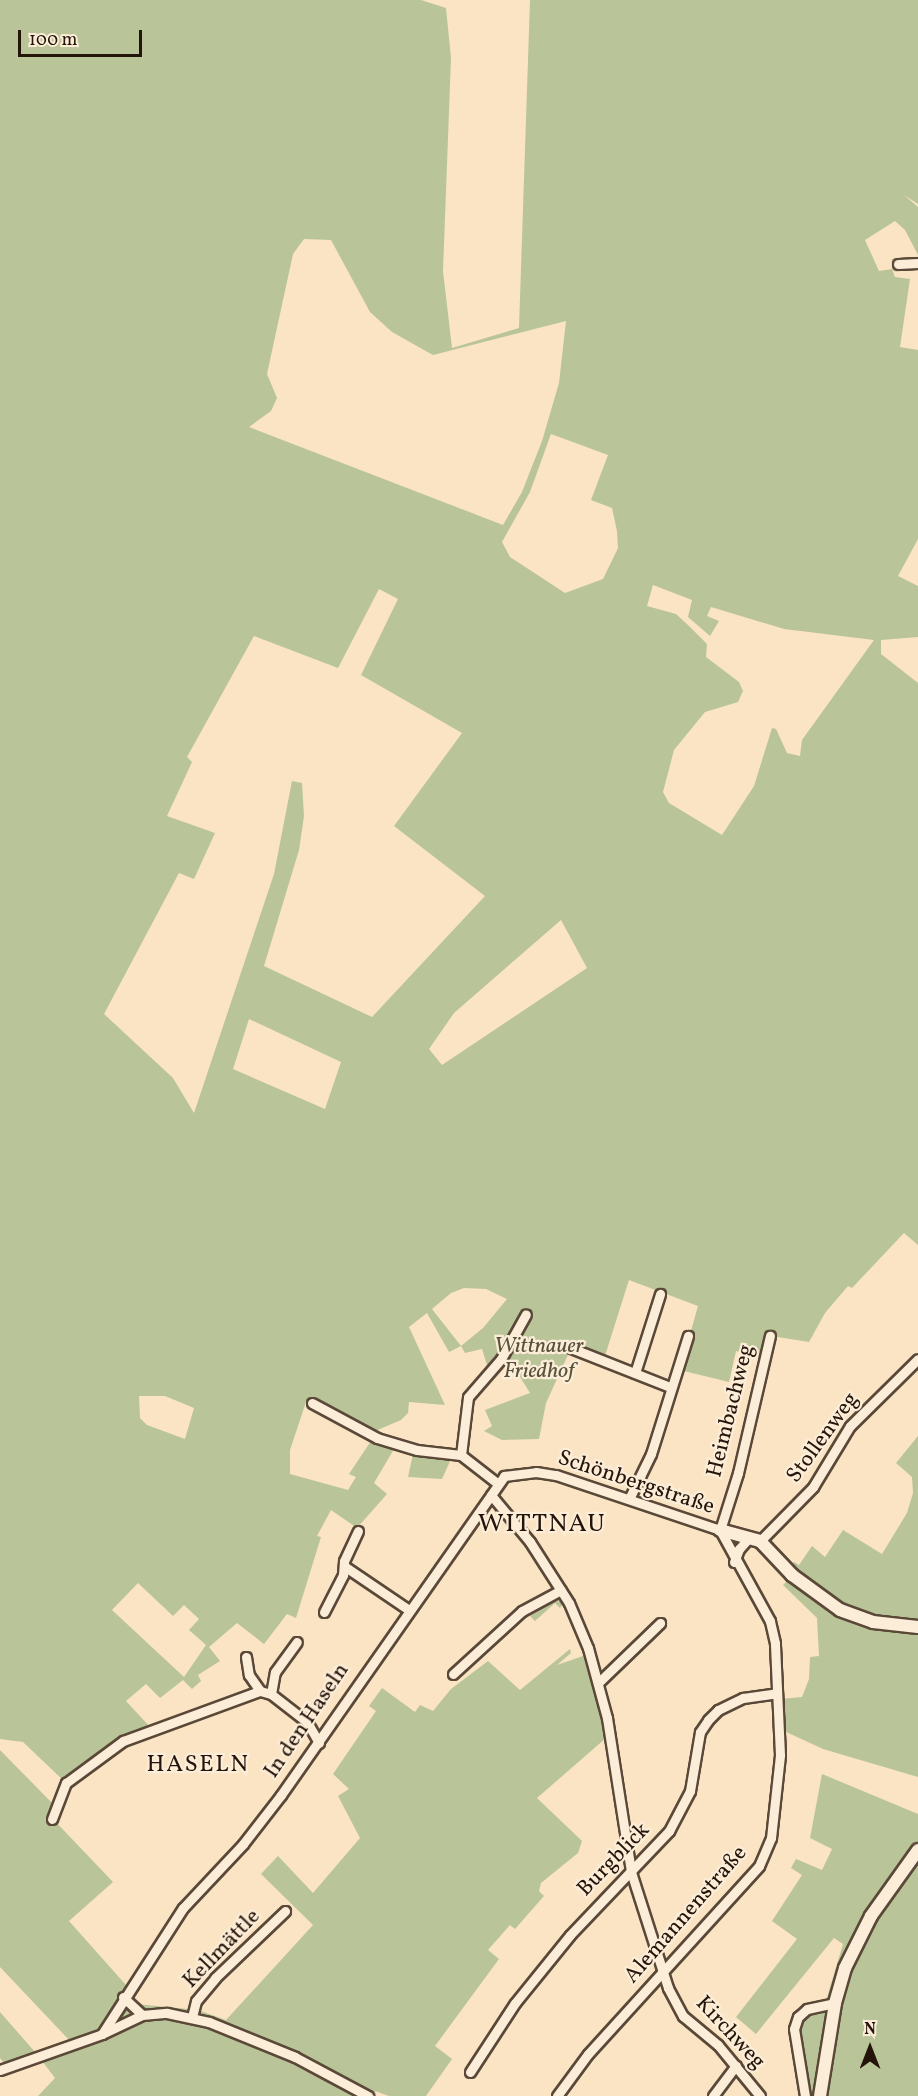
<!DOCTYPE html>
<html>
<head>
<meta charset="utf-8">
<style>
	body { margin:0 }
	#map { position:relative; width:918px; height:2096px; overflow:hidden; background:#fae4c3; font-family:Vollkorn,serif }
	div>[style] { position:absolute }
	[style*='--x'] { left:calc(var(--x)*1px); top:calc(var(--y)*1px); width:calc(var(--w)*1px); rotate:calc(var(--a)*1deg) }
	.green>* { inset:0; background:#b9c598 }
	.roads { filter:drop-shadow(2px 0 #5a4838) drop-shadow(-2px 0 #5a4838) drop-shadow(0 2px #5a4838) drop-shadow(0 -2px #5a4838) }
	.street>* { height:9px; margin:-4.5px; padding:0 4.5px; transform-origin:4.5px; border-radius:4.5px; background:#fcedd8 }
	.secondary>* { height:12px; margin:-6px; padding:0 6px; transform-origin:6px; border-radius:6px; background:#fcedd8 }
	span { translate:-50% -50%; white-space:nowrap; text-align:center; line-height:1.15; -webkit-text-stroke:4.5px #fcedd8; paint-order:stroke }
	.park-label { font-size:22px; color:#59523b; font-style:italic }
	.street-label { font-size:22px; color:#251409 }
	.neighbourhood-label { font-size:24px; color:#251409; letter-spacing:1.5px }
	.quarter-label { font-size:26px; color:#251409; letter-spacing:1.5px }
	.north { position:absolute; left:840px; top:2018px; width:60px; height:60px; -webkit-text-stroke:4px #fcedd8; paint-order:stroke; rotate:0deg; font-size:16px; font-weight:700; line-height:24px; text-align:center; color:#251409 }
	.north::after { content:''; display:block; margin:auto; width:21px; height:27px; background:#251409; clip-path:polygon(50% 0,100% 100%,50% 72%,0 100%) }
	.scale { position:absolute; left:18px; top:30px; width:124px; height:27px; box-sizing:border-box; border:3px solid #251409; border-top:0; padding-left:8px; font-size:18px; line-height:21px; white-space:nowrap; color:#251409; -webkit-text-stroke:4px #fcedd8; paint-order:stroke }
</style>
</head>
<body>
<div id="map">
	<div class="green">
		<div style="clip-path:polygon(evenodd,0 0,421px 0,446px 8px,451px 58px,443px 271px,452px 348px,519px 328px,530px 0,918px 0,918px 204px,904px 195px,918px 207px,918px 255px,905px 230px,895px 221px,865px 240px,879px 271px,892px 269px,895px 277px,910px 279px,900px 347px,918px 350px,918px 539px,898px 576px,918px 586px,918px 637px,881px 640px,881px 654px,918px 683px,918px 1245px,904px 1233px,852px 1288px,848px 1286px,825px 1313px,809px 1342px,765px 1335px,761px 1358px,736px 1351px,729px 1382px,680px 1370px,698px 1306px,629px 1280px,604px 1359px,572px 1346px,546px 1403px,539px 1439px,502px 1440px,484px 1431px,492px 1426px,485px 1410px,530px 1393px,509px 1359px,487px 1365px,482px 1349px,465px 1353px,461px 1346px,449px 1352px,427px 1313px,409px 1327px,445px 1405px,409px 1402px,408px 1413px,401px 1420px,373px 1432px,307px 1399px,290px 1450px,290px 1474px,348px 1490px,356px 1477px,349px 1474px,371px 1441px,394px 1449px,374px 1483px,387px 1494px,357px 1528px,331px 1510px,317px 1536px,321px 1537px,296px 1618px,287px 1614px,264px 1644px,237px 1623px,209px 1647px,220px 1661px,198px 1675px,201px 1681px,192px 1689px,183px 1680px,160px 1698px,146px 1684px,126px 1701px,150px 1727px,116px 1739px,65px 1782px,23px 1742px,0 1739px,0 0,304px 239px,331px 240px,370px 312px,392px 332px,433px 355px,566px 321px,559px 383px,542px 441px,522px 492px,503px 525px,249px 427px,271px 411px,277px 398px,267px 374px,293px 254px,304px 239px,0 0,551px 434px,608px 455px,591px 500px,612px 508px,617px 531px,618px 548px,603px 579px,565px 593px,510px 557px,502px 542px,530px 492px,551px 434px,0 0,653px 585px,692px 600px,688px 617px,710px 636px,719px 621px,707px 616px,711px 607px,784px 629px,874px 640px,802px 740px,800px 756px,787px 753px,776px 729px,772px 728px,754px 786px,722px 835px,669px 803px,663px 792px,674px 750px,705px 712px,738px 702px,743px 691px,739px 682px,706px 657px,707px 644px,688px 625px,676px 614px,647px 606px,653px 585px,0 0,379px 589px,398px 599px,361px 675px,462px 733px,394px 826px,485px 896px,372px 1017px,264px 966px,299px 850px,304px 816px,302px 783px,292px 781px,274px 874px,194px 1113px,173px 1078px,104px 1014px,179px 873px,194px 879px,215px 833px,167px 816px,192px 762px,187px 757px,254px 636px,338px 668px,379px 589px,0 0,561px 920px,587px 968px,442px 1065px,429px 1049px,454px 1013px,561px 920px,0 0,249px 1019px,341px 1062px,325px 1109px,233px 1069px,249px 1019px,0 0,464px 1288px,486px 1289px,507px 1299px,483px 1328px,461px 1346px,432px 1309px,451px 1293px,464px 1288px,0 0,139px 1396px,165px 1396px,194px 1408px,185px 1439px,147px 1425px,140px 1418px,139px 1396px,0 0,138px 1583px,173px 1616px,184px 1605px,199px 1619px,189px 1630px,206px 1645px,184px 1677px,112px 1610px,138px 1583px)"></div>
		<div style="clip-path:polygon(918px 1436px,918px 1777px,823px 1749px,784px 1731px,781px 1699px,802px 1697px,809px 1679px,810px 1657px,819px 1656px,817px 1618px,783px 1585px,796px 1572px,790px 1566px,794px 1562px,799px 1565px,812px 1546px,825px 1557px,843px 1530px,882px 1554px,907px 1513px,913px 1493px,912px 1477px,896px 1463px)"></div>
		<div style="clip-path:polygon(413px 1454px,451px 1459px,442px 1479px,408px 1477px)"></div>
		<div style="clip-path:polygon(560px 1601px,563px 1604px,560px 1608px,555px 1603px,535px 1621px,530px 1616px,554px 1602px)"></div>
		<div style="clip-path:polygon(570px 1649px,571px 1653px,557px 1665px,586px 1655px,606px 1738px,537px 1798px,582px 1841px,578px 1853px,541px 1883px,539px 1891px,544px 1896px,515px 1929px,510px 1925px,488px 1950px,499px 1959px,435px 2046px,452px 2059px,426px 2096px,389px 2096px,375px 2091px,372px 2096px,38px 2096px,55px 2078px,39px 2057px,71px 2042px,0 1967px,0 1750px,54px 1805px,51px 1817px,113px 1882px,69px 1921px,126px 1985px,123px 1990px,136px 2004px,198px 2010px,226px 2020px,313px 1925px,261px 1874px,278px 1856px,313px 1893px,360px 1838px,338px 1796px,349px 1789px,333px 1774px,376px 1711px,369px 1706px,382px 1688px,415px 1712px,420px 1705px,433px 1711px,451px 1689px,488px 1661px,520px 1690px)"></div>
		<div style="clip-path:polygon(822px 1774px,918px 1814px,918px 2096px,808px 2096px,798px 2029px,806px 2016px,822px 2014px,843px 1944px,834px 1938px,756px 2034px,736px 2017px,797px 1939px,772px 1921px,802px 1875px,791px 1868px,796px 1859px,822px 1870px,832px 1849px,810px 1838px)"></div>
		<div style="clip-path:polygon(0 2012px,35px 2052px,35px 2053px,4px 2063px,0 2058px)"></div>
	</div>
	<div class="roads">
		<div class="street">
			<div style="--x:898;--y:264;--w:20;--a:-3"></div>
			<div style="--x:571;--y:1348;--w:106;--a:21.5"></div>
			<div style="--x:635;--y:1373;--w:83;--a:-72.4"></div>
			<div style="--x:312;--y:1403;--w:74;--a:28.3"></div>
			<div style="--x:377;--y:1438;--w:42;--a:16.7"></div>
			<div style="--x:417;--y:1450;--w:44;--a:6.5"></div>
			<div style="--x:461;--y:1455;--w:46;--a:37.9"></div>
			<div style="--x:461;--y:1455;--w:58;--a:-83.1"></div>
			<div style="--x:468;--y:1397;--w:50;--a:-49"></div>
			<div style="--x:501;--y:1359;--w:51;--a:-60.9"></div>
			<div style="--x:491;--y:1495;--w:61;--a:50.3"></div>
			<div style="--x:530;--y:1542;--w:72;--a:57.4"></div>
			<div style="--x:569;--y:1603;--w:49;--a:67.1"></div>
			<div style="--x:588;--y:1648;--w:73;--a:74.8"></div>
			<div style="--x:607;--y:1718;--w:156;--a:81.1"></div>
			<div style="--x:631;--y:1872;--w:122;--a:72.3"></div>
			<div style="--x:668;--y:1988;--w:32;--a:62"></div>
			<div style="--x:683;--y:2016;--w:45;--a:39.6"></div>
			<div style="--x:718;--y:2045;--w:66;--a:50.5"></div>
			<div style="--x:630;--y:1497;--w:48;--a:-64"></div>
			<div style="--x:651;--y:1454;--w:124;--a:-72.6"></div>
			<div style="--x:720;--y:1530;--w:60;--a:-72.5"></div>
			<div style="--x:738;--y:1473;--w:141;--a:-76.9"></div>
			<div style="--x:760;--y:1541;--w:76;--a:-45.5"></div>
			<div style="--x:813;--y:1487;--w:71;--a:-58.8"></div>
			<div style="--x:850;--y:1426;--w:95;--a:-44.6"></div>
			<div style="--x:734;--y:1562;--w:14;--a:-69"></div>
			<div style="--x:739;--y:1549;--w:13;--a:-48"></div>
			<div style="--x:344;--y:1566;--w:78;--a:34.1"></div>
			<div style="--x:324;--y:1612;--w:42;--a:-62.8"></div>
			<div style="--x:343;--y:1575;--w:14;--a:-86"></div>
			<div style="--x:344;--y:1561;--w:33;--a:-65"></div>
			<div style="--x:246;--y:1657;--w:18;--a:81"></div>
			<div style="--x:249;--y:1675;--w:19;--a:55"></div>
			<div style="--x:453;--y:1674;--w:93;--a:-42.4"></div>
			<div style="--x:522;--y:1611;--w:44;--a:-28.3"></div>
			<div style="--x:599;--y:1682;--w:85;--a:-44"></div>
			<div style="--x:271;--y:1694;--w:22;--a:-80"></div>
			<div style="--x:275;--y:1672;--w:37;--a:-54"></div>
			<div style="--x:52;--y:1819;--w:39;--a:-69"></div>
			<div style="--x:66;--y:1783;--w:71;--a:-36.4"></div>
			<div style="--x:123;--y:1741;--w:146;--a:-20.1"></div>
			<div style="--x:260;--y:1691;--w:11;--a:15"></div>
			<div style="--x:271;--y:1694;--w:46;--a:37.9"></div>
			<div style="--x:307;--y:1722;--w:24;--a:60"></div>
			<div style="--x:123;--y:1997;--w:26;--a:43"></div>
			<div style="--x:192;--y:2017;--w:16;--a:-76"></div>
			<div style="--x:196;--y:2001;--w:30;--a:-50"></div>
			<div style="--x:215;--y:1978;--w:97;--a:-43.7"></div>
			<div style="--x:102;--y:2034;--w:150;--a:-57.3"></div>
			<div style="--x:183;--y:1908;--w:88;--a:-46.8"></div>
			<div style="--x:243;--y:1844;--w:62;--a:-52.2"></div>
			<div style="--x:281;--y:1795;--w:389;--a:-55"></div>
			<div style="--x:504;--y:1476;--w:32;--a:-7"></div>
			<div style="--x:536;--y:1472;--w:20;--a:9"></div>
			<div style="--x:556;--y:1475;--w:173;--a:18.5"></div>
			<div style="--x:0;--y:2070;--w:108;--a:-19.4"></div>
			<div style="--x:102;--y:2034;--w:44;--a:-25.4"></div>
			<div style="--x:142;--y:2015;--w:25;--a:-5"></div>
			<div style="--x:167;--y:2013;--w:43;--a:12.1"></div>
			<div style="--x:209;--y:2022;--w:93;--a:22.1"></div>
			<div style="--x:295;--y:2057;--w:83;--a:28.1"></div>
			<div style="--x:470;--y:2072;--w:82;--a:-56.9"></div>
			<div style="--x:515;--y:2003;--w:87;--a:-51"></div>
			<div style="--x:570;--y:1935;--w:144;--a:-46.4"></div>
			<div style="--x:669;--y:1831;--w:45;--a:-62.3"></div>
			<div style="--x:690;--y:1791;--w:60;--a:-80.4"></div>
			<div style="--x:700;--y:1732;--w:14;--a:-56"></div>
			<div style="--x:708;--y:1720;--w:14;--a:-45"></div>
			<div style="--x:718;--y:1710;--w:28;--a:-26"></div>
			<div style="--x:743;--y:1698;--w:34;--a:-8"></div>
			<div style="--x:557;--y:2096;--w:52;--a:-53.6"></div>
			<div style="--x:588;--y:2054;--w:254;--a:-47.7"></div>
			<div style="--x:759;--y:1866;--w:30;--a:-67"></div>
			<div style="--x:771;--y:1838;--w:83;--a:-83.8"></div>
			<div style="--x:780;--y:1755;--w:112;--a:-92.6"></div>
			<div style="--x:775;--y:1643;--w:23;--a:-103"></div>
			<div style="--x:770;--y:1621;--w:104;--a:-118.8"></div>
			<div style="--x:713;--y:2096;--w:38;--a:-53"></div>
			<div style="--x:805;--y:2096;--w:68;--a:-99.3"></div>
			<div style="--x:794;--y:2029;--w:13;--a:-72"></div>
			<div style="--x:798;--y:2017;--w:12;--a:-42"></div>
			<div style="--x:807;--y:2009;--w:29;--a:-12"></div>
		</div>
		<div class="secondary">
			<div style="--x:720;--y:1530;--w:41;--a:15.4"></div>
			<div style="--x:760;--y:1541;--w:47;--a:46.7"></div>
			<div style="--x:792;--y:1575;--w:59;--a:36.1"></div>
			<div style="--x:840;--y:1610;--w:35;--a:20"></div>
			<div style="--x:873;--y:1622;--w:45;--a:6.3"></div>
			<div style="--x:820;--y:2096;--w:94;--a:-80.8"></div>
			<div style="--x:835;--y:2003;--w:36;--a:-74"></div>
			<div style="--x:845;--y:1968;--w:58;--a:-63.4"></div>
			<div style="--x:871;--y:1916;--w:81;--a:-54.5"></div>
		</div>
	</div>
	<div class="park-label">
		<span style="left:539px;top:1359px">Wittnauer<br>Friedhof</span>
	</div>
	<div class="street-label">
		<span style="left:731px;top:1411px;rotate:-76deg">Heimbachweg</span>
		<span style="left:823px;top:1438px;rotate:-54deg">Stollenweg</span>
		<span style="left:636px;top:1483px;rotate:18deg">Schönbergstraße</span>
		<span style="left:307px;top:1721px;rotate:-56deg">In den Haseln</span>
		<span style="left:614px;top:1860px;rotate:-46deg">Burgblick</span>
		<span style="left:686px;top:1915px;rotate:-49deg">Alemannenstraße</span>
		<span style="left:222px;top:1949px;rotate:-46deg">Kellmättle</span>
		<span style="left:730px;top:2033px;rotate:47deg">Kirchweg</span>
	</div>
	<div class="neighbourhood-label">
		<span style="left:198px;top:1766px">HASELN</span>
	</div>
	<div class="quarter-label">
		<span style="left:542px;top:1525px">WITTNAU</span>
	</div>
	<div class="north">N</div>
	<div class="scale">100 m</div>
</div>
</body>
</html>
